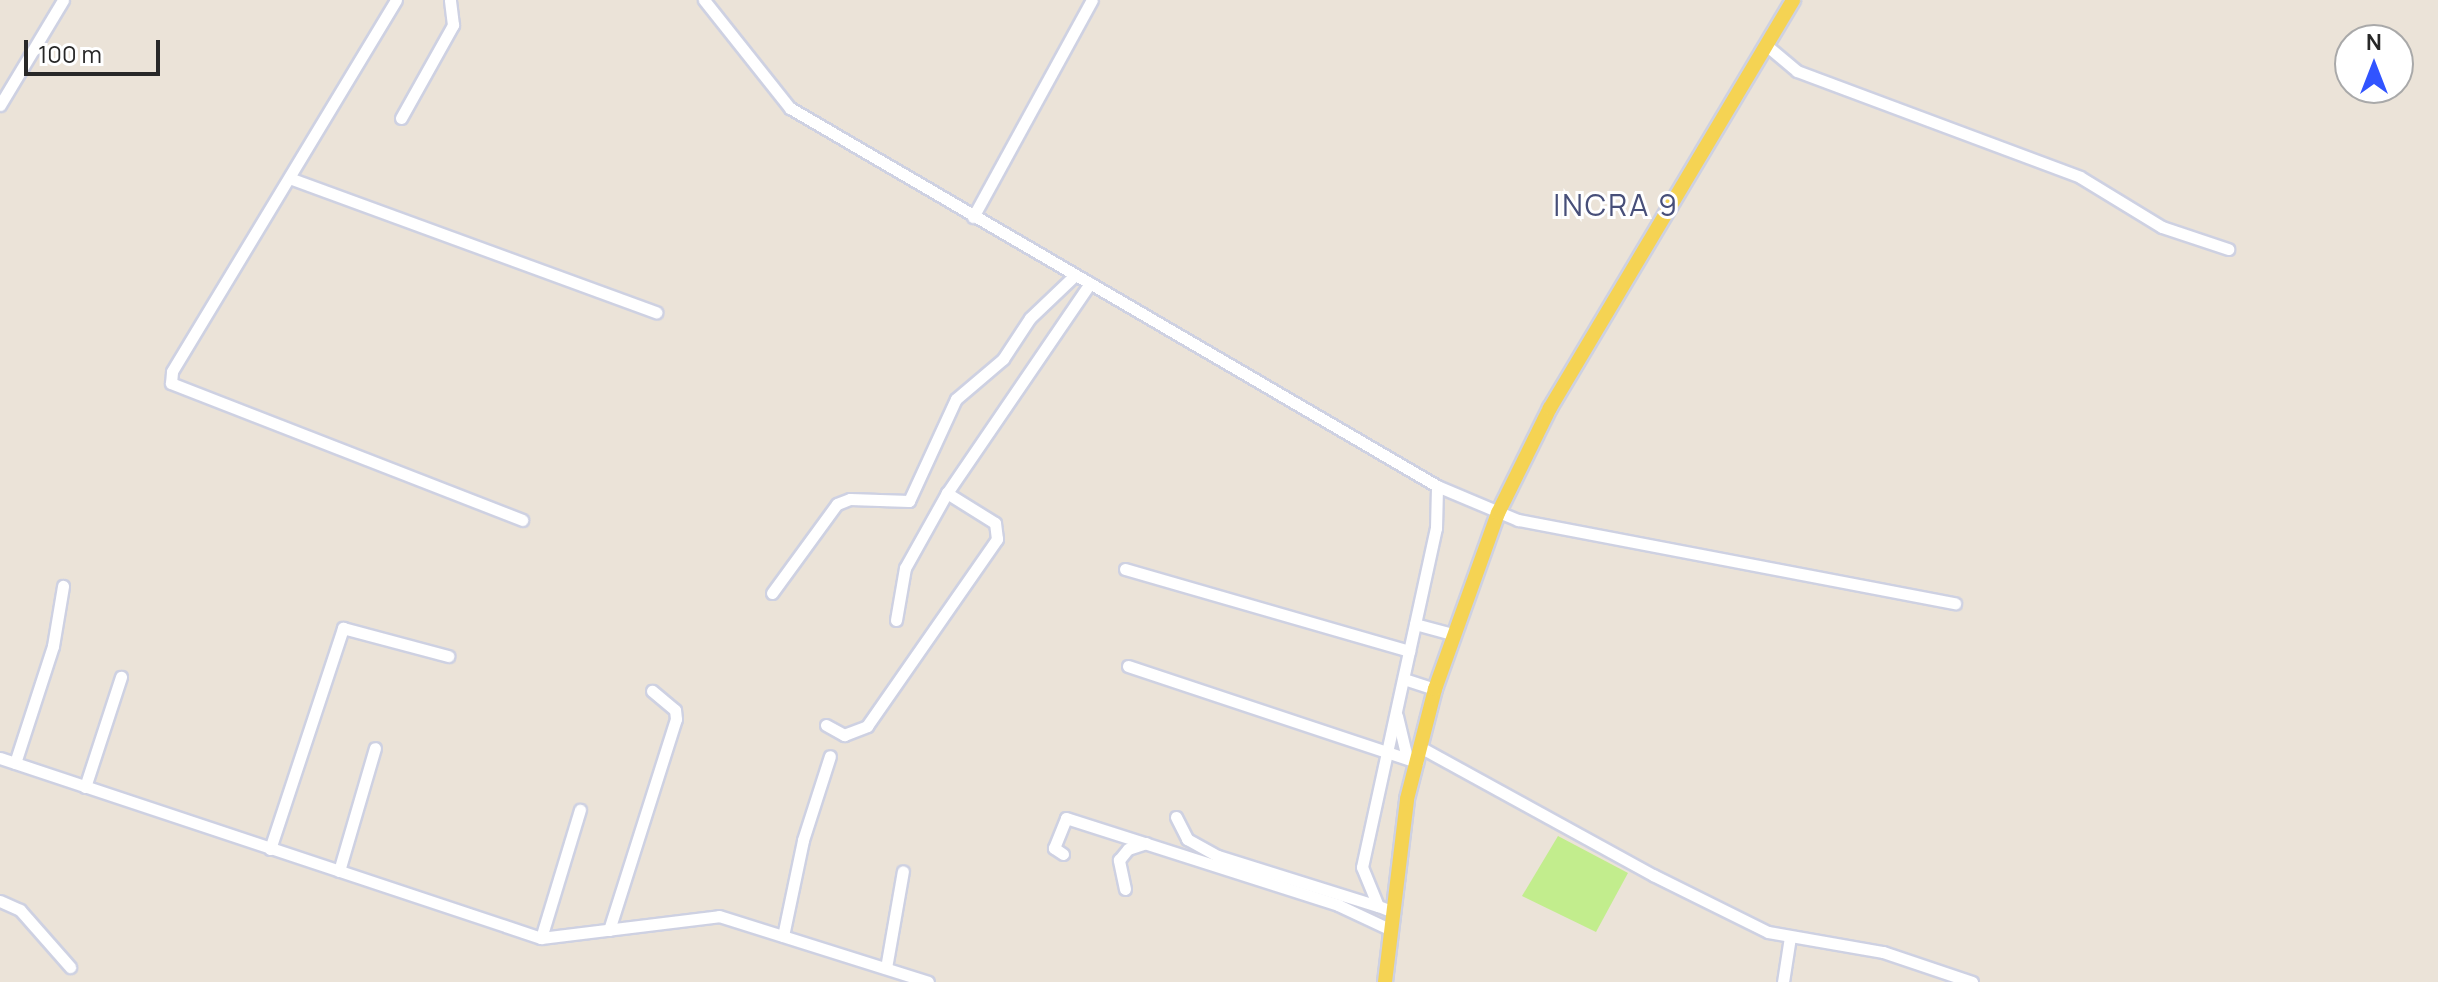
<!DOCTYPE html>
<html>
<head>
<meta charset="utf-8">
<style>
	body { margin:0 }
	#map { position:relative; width:2438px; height:982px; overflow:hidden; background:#ebe3d8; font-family:Manrope,sans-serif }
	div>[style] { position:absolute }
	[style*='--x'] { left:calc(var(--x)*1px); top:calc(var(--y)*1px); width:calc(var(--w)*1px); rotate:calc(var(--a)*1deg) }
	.pitch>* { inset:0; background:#c2ed8d }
	.roads { filter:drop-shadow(2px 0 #ced1e2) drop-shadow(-2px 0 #ced1e2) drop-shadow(0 2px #ced1e2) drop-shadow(0 -2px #ced1e2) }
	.minor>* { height:11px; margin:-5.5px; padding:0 5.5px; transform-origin:5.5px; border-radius:5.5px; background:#fff }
	.major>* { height:14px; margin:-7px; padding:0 7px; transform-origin:7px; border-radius:7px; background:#f5d353 }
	span { translate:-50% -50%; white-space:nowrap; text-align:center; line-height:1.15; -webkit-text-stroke:6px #fff; paint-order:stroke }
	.neighbourhood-label { font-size:30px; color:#474f79; letter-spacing:2px }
	.north { position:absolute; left:2334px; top:24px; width:80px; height:80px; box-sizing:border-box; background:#fff; border:2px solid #a9a9a9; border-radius:50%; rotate:0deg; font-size:22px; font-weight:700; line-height:32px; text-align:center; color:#282828 }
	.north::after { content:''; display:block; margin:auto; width:28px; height:36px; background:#3154ff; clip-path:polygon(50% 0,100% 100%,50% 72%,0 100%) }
	.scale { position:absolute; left:24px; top:40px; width:136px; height:36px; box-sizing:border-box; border:4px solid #282828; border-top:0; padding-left:10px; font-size:24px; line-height:28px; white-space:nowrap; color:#282828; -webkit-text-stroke:6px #fff; paint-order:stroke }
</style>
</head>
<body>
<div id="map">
	<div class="pitch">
		<div style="clip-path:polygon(1558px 836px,1628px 873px,1596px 932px,1522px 896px)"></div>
	</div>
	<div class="roads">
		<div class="minor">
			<div style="--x:396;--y:0;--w:434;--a:121.1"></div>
			<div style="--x:172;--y:372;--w:11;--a:95"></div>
			<div style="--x:171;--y:383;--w:377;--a:21.3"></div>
			<div style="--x:704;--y:0;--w:138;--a:51.5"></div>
			<div style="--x:790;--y:108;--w:749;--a:30.29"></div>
			<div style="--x:1437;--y:486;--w:88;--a:22.8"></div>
			<div style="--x:1518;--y:520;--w:445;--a:10.8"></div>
			<div style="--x:1766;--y:45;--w:40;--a:40"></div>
			<div style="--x:1797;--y:71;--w:302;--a:20.5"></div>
			<div style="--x:2080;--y:177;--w:96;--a:31.4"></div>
			<div style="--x:2162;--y:227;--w:70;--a:18.4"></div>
			<div style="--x:0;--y:105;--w:122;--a:-59"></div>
			<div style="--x:401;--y:118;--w:107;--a:-60.8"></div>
			<div style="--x:453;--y:25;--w:25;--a:-97"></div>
			<div style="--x:292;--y:179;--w:388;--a:20.1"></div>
			<div style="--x:973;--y:217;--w:247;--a:-61.3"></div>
			<div style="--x:1125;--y:569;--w:296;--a:16.1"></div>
			<div style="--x:772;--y:593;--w:110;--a:-53.9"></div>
			<div style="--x:837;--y:504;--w:14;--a:-21"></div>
			<div style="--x:850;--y:499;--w:59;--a:1.9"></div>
			<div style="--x:909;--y:501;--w:112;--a:-65.3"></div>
			<div style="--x:956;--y:399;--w:62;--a:-40.4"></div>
			<div style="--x:1003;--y:359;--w:49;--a:-56.6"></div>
			<div style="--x:1030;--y:318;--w:62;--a:-43.7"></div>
			<div style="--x:896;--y:620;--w:53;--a:-80.2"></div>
			<div style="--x:905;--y:568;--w:86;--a:-60.8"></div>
			<div style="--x:947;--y:493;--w:254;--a:-55.7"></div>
			<div style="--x:1415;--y:624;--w:38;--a:15"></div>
			<div style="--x:1128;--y:666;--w:305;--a:18.4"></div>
			<div style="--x:1404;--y:679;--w:33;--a:18"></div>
			<div style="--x:1397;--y:716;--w:43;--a:76.6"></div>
			<div style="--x:826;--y:725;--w:21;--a:29"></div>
			<div style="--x:844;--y:735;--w:25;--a:-21"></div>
			<div style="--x:867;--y:726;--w:228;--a:-55.2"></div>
			<div style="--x:997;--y:539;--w:16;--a:-97"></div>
			<div style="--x:995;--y:523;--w:57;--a:-148"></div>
			<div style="--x:1420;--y:747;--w:266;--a:28.8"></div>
			<div style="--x:1653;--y:875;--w:128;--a:26.4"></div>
			<div style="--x:1768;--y:932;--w:117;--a:9.9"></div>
			<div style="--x:1883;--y:952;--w:94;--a:18.6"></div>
			<div style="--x:0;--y:758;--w:570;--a:18.4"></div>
			<div style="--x:541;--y:938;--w:179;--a:-7"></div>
			<div style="--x:719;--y:916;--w:219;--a:17.5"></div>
			<div style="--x:15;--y:763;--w:123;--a:-72"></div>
			<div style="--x:53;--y:646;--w:61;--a:-80.5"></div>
			<div style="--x:85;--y:787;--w:116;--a:-71.9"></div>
			<div style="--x:1176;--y:817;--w:25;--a:63"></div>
			<div style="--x:1187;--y:839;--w:35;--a:29"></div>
			<div style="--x:1218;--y:856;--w:168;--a:17.4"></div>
			<div style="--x:270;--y:849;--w:233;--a:-71.7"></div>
			<div style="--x:343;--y:628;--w:109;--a:14.9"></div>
			<div style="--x:1063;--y:854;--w:11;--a:-146"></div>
			<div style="--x:1054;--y:848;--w:32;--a:-68"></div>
			<div style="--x:1066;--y:818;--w:286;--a:17.7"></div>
			<div style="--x:1338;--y:905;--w:56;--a:25.2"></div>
			<div style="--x:339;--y:871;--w:128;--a:-73.7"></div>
			<div style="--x:1125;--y:889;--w:30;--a:-102"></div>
			<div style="--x:1119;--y:860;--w:14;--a:-51"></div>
			<div style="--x:1128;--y:849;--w:19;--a:-18"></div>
			<div style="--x:0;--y:901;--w:22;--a:24"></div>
			<div style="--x:20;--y:910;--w:76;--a:48.7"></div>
			<div style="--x:1391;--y:911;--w:14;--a:-159"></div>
			<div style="--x:1378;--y:906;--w:42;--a:-112.3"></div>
			<div style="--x:1362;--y:867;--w:347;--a:-77.7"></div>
			<div style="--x:1436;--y:528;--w:42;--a:-88.6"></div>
			<div style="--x:609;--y:930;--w:221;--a:-72.4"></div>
			<div style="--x:676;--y:719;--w:9;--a:-96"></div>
			<div style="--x:675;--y:710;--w:30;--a:-140"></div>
			<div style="--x:783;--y:936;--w:98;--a:-78.2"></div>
			<div style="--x:803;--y:840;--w:88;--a:-72.2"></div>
			<div style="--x:541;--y:938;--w:134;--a:-73.1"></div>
			<div style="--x:886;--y:968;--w:98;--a:-80.1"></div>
			<div style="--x:1783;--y:982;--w:46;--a:-81.2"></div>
		</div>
		<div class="major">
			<div style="--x:1385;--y:982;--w:184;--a:-83.1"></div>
			<div style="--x:1407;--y:799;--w:114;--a:-75.7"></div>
			<div style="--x:1435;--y:689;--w:187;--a:-70.3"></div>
			<div style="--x:1498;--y:513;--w:117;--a:-63.7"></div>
			<div style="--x:1550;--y:408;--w:475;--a:-59.2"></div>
		</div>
	</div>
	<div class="neighbourhood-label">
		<span style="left:1616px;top:205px">INCRA 9</span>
	</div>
	<div class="north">N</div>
	<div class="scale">100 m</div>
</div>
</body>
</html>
